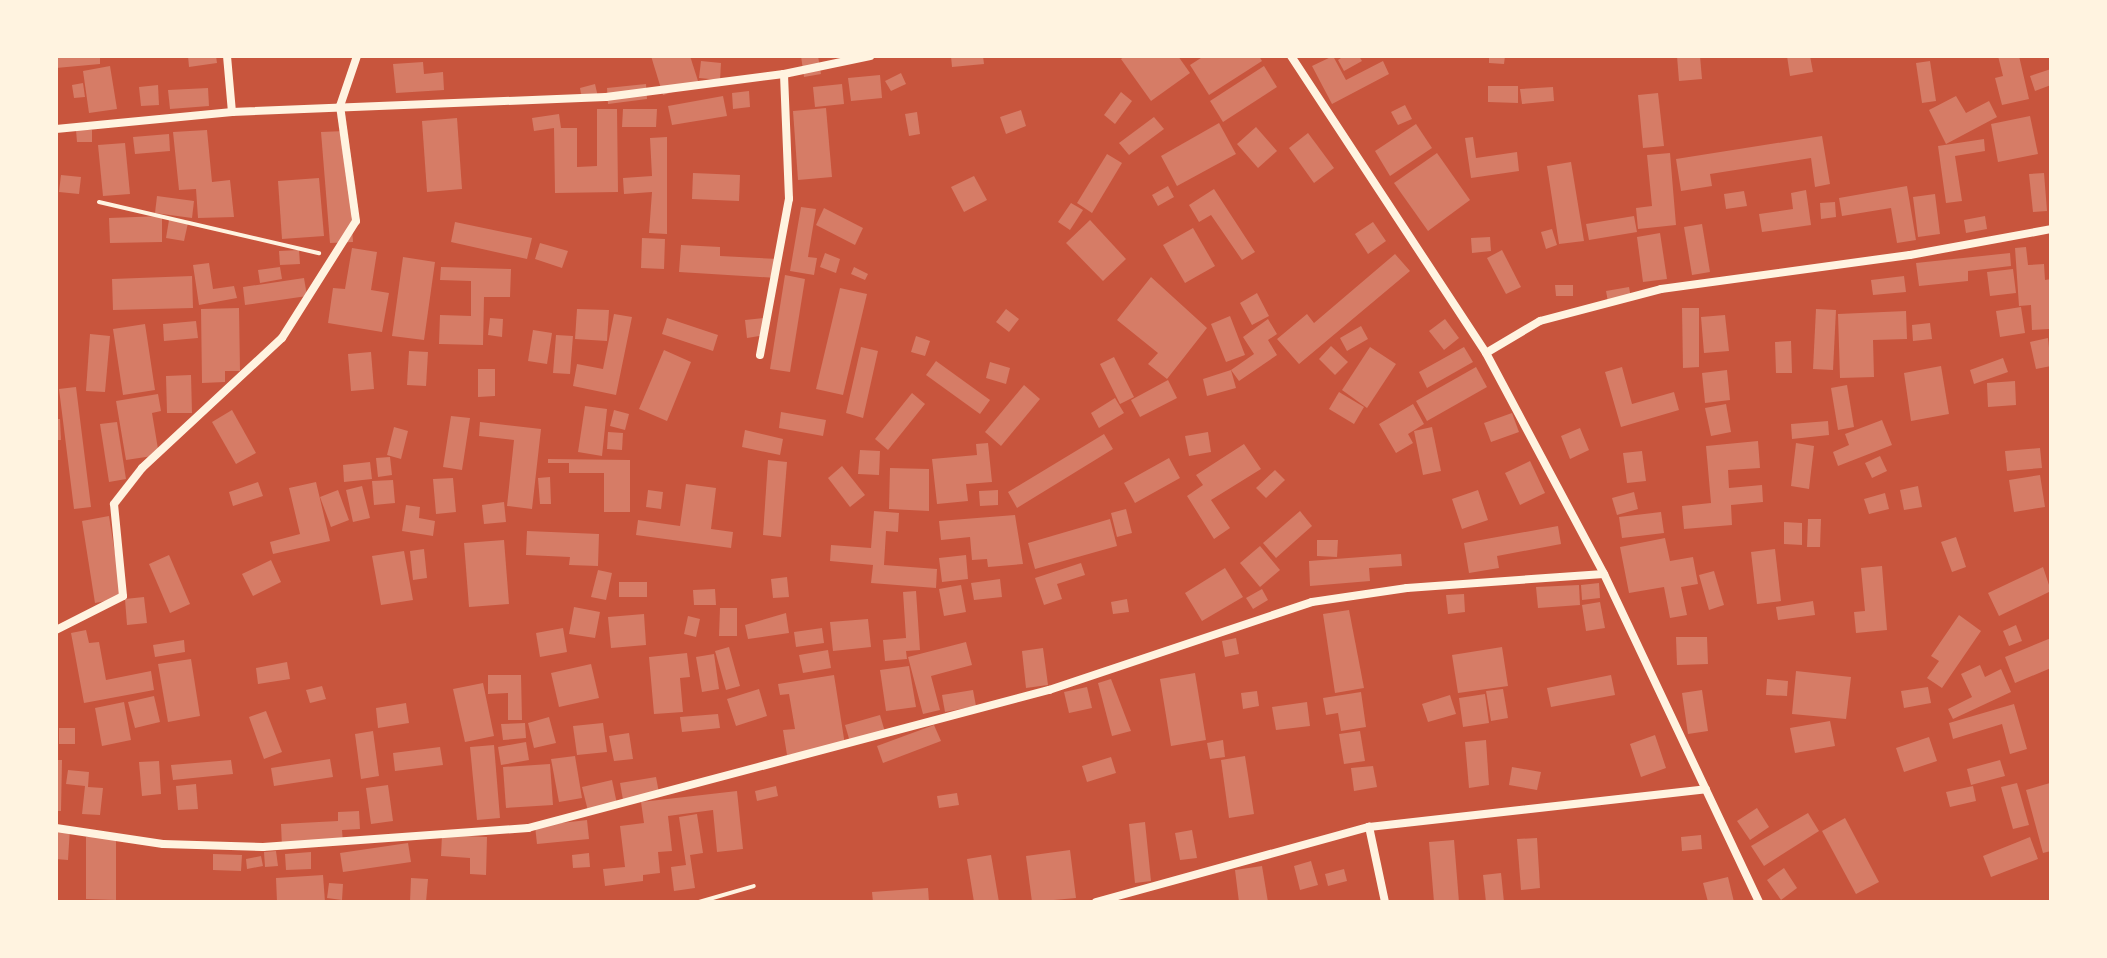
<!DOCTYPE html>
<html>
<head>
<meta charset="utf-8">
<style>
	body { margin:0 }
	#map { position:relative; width:2107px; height:958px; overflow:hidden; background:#c8553d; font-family:"DejaVu Sans",sans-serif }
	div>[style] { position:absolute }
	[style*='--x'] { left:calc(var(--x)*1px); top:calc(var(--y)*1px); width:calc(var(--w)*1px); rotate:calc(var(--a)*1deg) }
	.building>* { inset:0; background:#d67c66 }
	.path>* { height:4px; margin:-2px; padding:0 2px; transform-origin:2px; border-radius:2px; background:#fff3e0 }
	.minor>* { height:8px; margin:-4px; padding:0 4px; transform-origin:4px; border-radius:4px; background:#fff3e0 }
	span { translate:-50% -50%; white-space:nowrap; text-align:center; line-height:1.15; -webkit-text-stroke:8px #fff3e0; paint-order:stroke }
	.frame { position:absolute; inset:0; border:58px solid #fff3e0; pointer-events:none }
</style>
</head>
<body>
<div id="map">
	<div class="building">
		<div style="clip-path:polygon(56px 56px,100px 56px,100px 64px,56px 68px)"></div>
		<div style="clip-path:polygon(188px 56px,216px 56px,217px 63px,189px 67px)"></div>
		<div style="clip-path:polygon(651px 56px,690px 56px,699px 84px,663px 95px)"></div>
		<div style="clip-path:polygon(801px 56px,818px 56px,821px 74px,804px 77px)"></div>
		<div style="clip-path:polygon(951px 56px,983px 56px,984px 64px,952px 67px)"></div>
		<div style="clip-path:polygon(1125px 56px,1178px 56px,1190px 73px,1151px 101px,1121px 59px)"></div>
		<div style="clip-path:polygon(1204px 56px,1259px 56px,1262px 61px,1209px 95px,1190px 65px)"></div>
		<div style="clip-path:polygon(1333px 56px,1346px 80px,1383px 61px,1389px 74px,1332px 104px,1312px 66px)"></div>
		<div style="clip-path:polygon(1344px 56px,1359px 56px,1362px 61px,1344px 71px,1338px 60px)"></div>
		<div style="clip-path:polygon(1489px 56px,1505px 56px,1504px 64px,1489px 63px)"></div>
		<div style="clip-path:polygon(1677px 56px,1700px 56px,1702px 79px,1679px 81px)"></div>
		<div style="clip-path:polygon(1787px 56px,1810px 56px,1813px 72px,1790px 76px)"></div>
		<div style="clip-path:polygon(1998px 56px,2019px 56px,2029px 99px,2002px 105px,1995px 78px,2003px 76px)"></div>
		<div style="clip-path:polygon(701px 61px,721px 63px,720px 80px,699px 78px)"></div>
		<div style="clip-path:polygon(1930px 61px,1936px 101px,1922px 103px,1916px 63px)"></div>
		<div style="clip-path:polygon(423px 62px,424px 74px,443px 72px,444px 90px,396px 93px,393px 64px)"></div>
		<div style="clip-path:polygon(110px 66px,117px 109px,89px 113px,83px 71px)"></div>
		<div style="clip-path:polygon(1264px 66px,1277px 87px,1223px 122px,1210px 101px)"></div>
		<div style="clip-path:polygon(2051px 69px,2051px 85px,2035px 91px,2030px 76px)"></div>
		<div style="clip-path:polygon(901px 73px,906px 84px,891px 91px,885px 81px)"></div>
		<div style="clip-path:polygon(880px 75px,882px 98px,851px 101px,848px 78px)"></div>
		<div style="clip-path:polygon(83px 83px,85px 97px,74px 98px,72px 85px)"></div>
		<div style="clip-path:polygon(595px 84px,598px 97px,582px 100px,580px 88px)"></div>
		<div style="clip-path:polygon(646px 84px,647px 99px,608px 104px,607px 88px)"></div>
		<div style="clip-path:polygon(842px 84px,844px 104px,815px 107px,813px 87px)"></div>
		<div style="clip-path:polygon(158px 85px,159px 105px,141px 106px,139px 87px)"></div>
		<div style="clip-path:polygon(1488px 86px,1518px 86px,1518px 103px,1488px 102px)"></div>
		<div style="clip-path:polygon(1553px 87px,1554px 101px,1522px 104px,1520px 89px)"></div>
		<div style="clip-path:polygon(208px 88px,209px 106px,170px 109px,168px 90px)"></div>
		<div style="clip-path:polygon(749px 91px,750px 107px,733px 109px,732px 93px)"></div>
		<div style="clip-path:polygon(1121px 92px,1132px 101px,1115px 124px,1104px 115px)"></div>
		<div style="clip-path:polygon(1658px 93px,1664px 146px,1643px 148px,1638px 95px)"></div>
		<div style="clip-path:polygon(723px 96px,727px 116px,672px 125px,668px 106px)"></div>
		<div style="clip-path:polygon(1956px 96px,1966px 113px,1989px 101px,1997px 117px,1946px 144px,1929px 110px)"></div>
		<div style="clip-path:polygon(1405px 105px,1412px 119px,1398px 125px,1391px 112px)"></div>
		<div style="clip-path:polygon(826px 108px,832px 177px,798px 180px,793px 111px)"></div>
		<div style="clip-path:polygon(597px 109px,617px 109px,618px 192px,555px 193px,554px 128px,534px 131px,532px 118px,559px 114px,561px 128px,577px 128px,577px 167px,597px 166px)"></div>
		<div style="clip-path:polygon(623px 109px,657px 109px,656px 127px,622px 127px)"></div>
		<div style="clip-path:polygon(1021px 110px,1026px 126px,1006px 134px,1000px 117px)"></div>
		<div style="clip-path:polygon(917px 112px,920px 134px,909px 136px,905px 114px)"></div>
		<div style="clip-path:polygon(2030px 116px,2038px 154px,1998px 162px,1991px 124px)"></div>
		<div style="clip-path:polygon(1154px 117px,1164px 129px,1129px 155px,1119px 143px)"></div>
		<div style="clip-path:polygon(457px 118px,462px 189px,427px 192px,422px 121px)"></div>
		<div style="clip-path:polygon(1219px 123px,1236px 154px,1177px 186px,1161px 156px)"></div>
		<div style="clip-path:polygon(1416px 124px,1432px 148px,1390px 176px,1375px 151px)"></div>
		<div style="clip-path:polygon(1256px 127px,1277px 151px,1258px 168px,1237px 144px)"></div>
		<div style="clip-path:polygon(76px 130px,92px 130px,92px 142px,77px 142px)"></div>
		<div style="clip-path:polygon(207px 130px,212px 182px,230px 180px,234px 217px,198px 218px,196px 189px,179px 190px,173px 132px)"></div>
		<div style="clip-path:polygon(345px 131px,353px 242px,330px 243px,321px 132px)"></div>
		<div style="clip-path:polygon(1308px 133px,1334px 168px,1314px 183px,1289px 148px)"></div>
		<div style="clip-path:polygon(169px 134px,170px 151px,135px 154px,133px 137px)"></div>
		<div style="clip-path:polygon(1822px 136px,1830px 184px,1815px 187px,1811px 158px,1710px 174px,1712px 186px,1681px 191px,1676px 159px)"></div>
		<div style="clip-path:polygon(667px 137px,667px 234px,649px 233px,652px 192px,624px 194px,623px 178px,652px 176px,650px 138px)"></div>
		<div style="clip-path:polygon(1473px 137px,1476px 158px,1517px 152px,1519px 171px,1471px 178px,1465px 138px)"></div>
		<div style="clip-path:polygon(1984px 139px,1985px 151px,1955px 156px,1962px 201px,1946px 203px,1938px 146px)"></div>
		<div style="clip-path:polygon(125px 143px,130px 194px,103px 196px,98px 145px)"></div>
		<div style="clip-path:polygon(1437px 153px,1470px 200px,1428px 231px,1394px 183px)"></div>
		<div style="clip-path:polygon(1670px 153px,1676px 225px,1638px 229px,1636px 208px,1652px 206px,1647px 155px)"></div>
		<div style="clip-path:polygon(1107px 154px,1122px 163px,1092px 213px,1077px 203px)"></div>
		<div style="clip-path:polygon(1571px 162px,1584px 241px,1559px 244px,1547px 166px)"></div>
		<div style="clip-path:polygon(693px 173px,740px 175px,739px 201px,692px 199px)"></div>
		<div style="clip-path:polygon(2044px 173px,2047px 211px,2033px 212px,2029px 174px)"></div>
		<div style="clip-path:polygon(61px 175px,81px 177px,79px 194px,59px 192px)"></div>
		<div style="clip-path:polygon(974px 176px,987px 200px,964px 212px,951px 187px)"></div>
		<div style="clip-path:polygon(319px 178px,324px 236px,282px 239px,278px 181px)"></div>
		<div style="clip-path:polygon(1168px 186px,1174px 197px,1158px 206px,1152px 195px)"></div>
		<div style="clip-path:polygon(1907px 186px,1916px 240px,1897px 243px,1891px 208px,1842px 216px,1839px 198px)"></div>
		<div style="clip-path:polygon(1214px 189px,1255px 252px,1242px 260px,1211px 215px,1199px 222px,1189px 205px)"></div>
		<div style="clip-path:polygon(1806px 190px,1811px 225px,1762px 232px,1759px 214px,1793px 209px,1791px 193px)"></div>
		<div style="clip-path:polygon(1744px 191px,1747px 206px,1726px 209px,1724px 194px)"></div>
		<div style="clip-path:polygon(1935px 194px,1940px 234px,1918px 237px,1913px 197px)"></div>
		<div style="clip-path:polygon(157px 196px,194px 201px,192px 218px,155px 213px)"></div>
		<div style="clip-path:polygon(1835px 202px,1836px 217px,1821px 219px,1820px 203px)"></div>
		<div style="clip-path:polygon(1071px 203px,1083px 210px,1070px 230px,1058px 222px)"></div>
		<div style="clip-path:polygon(801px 207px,816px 209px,808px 257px,817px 258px,814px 275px,790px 271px)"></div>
		<div style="clip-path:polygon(824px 208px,863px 228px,855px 245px,816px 225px)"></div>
		<div style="clip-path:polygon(162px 216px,162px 242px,110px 243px,109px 218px)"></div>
		<div style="clip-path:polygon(1634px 216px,1637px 232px,1589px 240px,1586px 224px)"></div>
		<div style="clip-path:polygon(1985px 216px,1987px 229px,1966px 233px,1964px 220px)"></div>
		<div style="clip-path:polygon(169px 220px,188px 223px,184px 241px,166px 238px)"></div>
		<div style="clip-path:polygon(1090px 220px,1126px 259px,1103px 281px,1066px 243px)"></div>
		<div style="clip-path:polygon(455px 222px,532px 238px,527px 259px,451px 242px)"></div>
		<div style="clip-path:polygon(1373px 222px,1386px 241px,1368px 254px,1355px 234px)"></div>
		<div style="clip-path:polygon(1702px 224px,1710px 272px,1692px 275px,1684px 227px)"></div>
		<div style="clip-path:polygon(1193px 228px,1215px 266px,1185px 283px,1163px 245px)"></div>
		<div style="clip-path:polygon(1552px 229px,1557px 245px,1546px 249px,1541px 232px)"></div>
		<div style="clip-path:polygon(1660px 233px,1667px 279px,1643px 282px,1637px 237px)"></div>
		<div style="clip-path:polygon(1490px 237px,1491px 251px,1472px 253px,1471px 238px)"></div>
		<div style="clip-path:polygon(642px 238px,665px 239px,664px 269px,641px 268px)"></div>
		<div style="clip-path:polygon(540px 243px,568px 251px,562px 268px,535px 259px)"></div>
		<div style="clip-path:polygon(681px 245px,720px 247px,720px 256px,778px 259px,777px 278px,679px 272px)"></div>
		<div style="clip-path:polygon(2026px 247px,2028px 265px,2044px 264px,2045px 280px,2051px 279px,2049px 329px,2032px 330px,2031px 305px,2019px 306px,2015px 248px)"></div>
		<div style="clip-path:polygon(352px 248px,377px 252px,371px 290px,389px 293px,382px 332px,328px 323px,333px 288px,345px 289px)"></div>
		<div style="clip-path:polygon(299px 250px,300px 264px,280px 265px,279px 251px)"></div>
		<div style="clip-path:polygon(1502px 250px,1521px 287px,1506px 294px,1487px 258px)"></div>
		<div style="clip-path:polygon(825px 253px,840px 259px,836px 273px,820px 267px)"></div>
		<div style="clip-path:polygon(2010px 253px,2011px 266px,1968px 271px,1968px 281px,1919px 286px,1916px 263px)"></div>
		<div style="clip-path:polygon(1395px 254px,1410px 271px,1299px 364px,1277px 339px,1307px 314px,1314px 323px)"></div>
		<div style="clip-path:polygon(403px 257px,435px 262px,424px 340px,392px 336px)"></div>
		<div style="clip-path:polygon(209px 263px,213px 289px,234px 286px,237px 298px,199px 305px,193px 265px)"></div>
		<div style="clip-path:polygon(280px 267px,282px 279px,260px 283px,258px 270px)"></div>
		<div style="clip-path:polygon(441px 267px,511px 269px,510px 297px,484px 297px,483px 345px,439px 344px,440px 315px,471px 316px,471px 281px,440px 280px)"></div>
		<div style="clip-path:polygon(854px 267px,868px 274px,865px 280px,851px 274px)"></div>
		<div style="clip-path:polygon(2013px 269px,2016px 293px,1990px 296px,1987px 272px)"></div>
		<div style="clip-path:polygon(785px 275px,805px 279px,790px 372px,770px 369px)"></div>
		<div style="clip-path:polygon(192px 276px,193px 308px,113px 310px,112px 279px)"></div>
		<div style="clip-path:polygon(1904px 276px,1906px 292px,1873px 295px,1871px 280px)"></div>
		<div style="clip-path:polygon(1151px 277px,1207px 328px,1167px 379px,1148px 364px,1158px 353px,1117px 320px)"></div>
		<div style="clip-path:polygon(304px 278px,307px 296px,245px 305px,243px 287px)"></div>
		<div style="clip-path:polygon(1555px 285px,1573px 285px,1573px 296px,1556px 296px)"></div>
		<div style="clip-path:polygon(1629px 287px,1631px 298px,1608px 302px,1606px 291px)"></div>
		<div style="clip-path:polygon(840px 288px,867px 294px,843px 395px,816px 389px)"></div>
		<div style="clip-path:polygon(1257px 293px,1269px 316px,1252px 325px,1240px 303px)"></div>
		<div style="clip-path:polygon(2021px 307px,2025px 333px,2000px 337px,1996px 311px)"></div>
		<div style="clip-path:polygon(239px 308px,240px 371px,225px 371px,225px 382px,202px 383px,201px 309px)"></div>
		<div style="clip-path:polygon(1682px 308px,1699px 308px,1699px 367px,1683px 368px)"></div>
		<div style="clip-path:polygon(577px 309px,609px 310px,607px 341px,575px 339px)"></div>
		<div style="clip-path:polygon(1006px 309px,1019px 319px,1009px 332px,996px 322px)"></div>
		<div style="clip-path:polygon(1816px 309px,1836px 310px,1833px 370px,1813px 369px)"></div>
		<div style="clip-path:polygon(1906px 311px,1907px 339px,1873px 340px,1874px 377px,1840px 378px,1838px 314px)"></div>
		<div style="clip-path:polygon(614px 314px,632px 317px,616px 395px,573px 386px,577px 364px,603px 369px)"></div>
		<div style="clip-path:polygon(1725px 315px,1729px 351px,1704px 353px,1701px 317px)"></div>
		<div style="clip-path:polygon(1230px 316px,1245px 355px,1226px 362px,1211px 324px)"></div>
		<div style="clip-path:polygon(490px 318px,503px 319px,502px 337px,488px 335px)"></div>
		<div style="clip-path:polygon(667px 318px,718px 335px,713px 351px,662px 334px)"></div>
		<div style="clip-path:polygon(764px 318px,766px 335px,747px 338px,745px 320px)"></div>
		<div style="clip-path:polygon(1268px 319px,1277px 334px,1268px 340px,1277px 355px,1239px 381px,1231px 370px,1254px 354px,1243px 337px)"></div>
		<div style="clip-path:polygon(1445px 319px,1459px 338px,1444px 350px,1429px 331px)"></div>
		<div style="clip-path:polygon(196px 321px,198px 338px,164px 341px,163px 324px)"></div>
		<div style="clip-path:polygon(1930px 323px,1932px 339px,1913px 341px,1912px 325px)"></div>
		<div style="clip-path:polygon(145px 324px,155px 390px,123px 395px,113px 329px)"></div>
		<div style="clip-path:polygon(1361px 326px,1368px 339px,1347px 351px,1340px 338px)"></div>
		<div style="clip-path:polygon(533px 330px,552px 333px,547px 364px,528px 361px)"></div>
		<div style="clip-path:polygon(90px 334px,110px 336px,105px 392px,86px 391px)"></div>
		<div style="clip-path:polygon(556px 335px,573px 336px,570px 374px,553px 373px)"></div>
		<div style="clip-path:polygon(916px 336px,930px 341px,925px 356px,911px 352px)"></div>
		<div style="clip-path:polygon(2048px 338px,2051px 366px,2036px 369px,2030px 342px)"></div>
		<div style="clip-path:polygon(1791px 341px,1792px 373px,1776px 373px,1775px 342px)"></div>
		<div style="clip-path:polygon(1331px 346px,1348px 362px,1335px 375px,1319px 359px)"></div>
		<div style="clip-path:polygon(861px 347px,878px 351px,863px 418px,846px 413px)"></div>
		<div style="clip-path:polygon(1370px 347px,1396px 364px,1367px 408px,1342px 390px)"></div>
		<div style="clip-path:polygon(1464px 347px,1473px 362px,1427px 388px,1419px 372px)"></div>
		<div style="clip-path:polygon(664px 350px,691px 362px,667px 421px,639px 409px)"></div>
		<div style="clip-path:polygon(409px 351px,428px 352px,426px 386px,407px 385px)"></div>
		<div style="clip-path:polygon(371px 352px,374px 389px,351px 391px,348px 354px)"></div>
		<div style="clip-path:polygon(1114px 357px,1134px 397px,1120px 404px,1100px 364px)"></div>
		<div style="clip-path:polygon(2003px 358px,2008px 372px,1974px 384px,1970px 370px)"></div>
		<div style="clip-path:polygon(936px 361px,990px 400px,980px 414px,926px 375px)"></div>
		<div style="clip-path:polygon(990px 362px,1010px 368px,1006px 384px,986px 378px)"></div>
		<div style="clip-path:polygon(1941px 366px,1949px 414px,1911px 421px,1904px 373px)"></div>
		<div style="clip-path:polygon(1476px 367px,1487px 387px,1427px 421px,1416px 401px)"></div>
		<div style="clip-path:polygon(1622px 367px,1632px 404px,1674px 392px,1679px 410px,1621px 427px,1605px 372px)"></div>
		<div style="clip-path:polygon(478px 369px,495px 369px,495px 396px,478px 397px)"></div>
		<div style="clip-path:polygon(1231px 370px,1236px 388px,1207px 396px,1203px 379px)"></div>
		<div style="clip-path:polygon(1727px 370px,1730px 400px,1705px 403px,1702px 373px)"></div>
		<div style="clip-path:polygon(191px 375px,192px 413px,167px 413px,166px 376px)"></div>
		<div style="clip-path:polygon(1168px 380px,1177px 398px,1140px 417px,1131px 400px)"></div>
		<div style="clip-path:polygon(2015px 381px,2016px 405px,1988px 407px,1987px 383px)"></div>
		<div style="clip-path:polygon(1024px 385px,1040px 399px,1001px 446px,985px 432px)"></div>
		<div style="clip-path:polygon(1847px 385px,1854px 427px,1838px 430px,1831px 388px)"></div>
		<div style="clip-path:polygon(76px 387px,91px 507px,74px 509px,59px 389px)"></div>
		<div style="clip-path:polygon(1339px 392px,1364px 407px,1354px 424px,1329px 409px)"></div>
		<div style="clip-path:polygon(912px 393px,925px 404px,888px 450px,875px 439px)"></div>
		<div style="clip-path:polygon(158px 394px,161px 411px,152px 413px,159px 455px,126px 460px,116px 401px)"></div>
		<div style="clip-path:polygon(1115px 398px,1124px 413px,1099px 428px,1091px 413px)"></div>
		<div style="clip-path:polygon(1413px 404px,1424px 424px,1408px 434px,1413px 443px,1396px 453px,1379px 424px)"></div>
		<div style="clip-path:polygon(1726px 404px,1731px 432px,1711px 436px,1705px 408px)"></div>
		<div style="clip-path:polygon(585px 406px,607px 409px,602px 456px,578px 452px)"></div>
		<div style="clip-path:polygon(232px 410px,256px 453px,236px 464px,212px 422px)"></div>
		<div style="clip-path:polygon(614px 410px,629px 414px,625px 430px,610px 426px)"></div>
		<div style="clip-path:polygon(781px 412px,826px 420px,823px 436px,779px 428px)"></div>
		<div style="clip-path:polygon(1512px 413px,1519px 432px,1491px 442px,1484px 423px)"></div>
		<div style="clip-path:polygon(451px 416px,470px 418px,462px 470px,443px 467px)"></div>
		<div style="clip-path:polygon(56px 419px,60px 419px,61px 440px,56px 440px)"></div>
		<div style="clip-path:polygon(1882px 420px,1892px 445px,1838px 466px,1833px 452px,1849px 445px,1845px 434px)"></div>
		<div style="clip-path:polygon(1828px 421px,1829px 435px,1792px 439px,1791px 424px)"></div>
		<div style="clip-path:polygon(117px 422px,126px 479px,109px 482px,100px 424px)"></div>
		<div style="clip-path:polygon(480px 422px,541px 429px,532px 509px,507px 506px,514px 440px,479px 436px)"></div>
		<div style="clip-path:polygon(394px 427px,408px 431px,401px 459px,387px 455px)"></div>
		<div style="clip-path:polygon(1432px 427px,1441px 471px,1423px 475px,1414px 431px)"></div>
		<div style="clip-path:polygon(1580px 428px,1589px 450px,1570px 459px,1561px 436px)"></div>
		<div style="clip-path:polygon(745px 430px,783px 439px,780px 455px,742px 447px)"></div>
		<div style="clip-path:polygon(608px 432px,623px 433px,622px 450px,607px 449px)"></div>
		<div style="clip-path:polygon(1208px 432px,1211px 452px,1189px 456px,1185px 436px)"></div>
		<div style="clip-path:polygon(1104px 434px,1113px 449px,1017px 508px,1008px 492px)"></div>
		<div style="clip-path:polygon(1758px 441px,1760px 468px,1728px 470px,1729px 488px,1762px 485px,1763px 502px,1731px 505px,1732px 525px,1684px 529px,1682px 506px,1711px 503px,1706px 446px)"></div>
		<div style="clip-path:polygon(988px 443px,992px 482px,966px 484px,968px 501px,937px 504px,932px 459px,977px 455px,976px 444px)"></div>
		<div style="clip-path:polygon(1796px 443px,1814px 446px,1809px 489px,1791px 486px)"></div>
		<div style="clip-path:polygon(1244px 444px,1261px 469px,1211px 500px,1230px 528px,1214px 539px,1187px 496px,1203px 485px,1196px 475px)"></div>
		<div style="clip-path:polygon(2040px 448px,2042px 468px,2007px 471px,2005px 451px)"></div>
		<div style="clip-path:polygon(860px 450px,880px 451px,879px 475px,858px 474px)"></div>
		<div style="clip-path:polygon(1642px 451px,1646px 481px,1627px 483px,1623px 453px)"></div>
		<div style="clip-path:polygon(1880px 456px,1887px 471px,1872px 478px,1865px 463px)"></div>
		<div style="clip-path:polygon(390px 457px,392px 475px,378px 477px,376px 458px)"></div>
		<div style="clip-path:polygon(1169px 458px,1180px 478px,1135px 503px,1124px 483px)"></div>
		<div style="clip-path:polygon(548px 459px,630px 460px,630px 512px,604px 512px,604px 473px,569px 473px,569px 463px,548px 463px)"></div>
		<div style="clip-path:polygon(768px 460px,787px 462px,781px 537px,763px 535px)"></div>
		<div style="clip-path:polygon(1530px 461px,1545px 493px,1520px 505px,1505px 473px)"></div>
		<div style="clip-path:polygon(370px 462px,372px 479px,344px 482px,343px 465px)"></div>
		<div style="clip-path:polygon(842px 466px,865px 495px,850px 507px,828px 478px)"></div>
		<div style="clip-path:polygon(890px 468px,929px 469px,929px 511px,889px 509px)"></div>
		<div style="clip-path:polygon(1275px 470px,1285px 480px,1266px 498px,1256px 488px)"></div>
		<div style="clip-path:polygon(2040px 475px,2045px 507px,2014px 512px,2009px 480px)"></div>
		<div style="clip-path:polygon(550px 477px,551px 504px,540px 504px,538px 478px)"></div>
		<div style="clip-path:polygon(453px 478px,456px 512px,436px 514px,433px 479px)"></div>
		<div style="clip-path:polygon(393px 480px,395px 503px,374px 505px,372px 481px)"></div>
		<div style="clip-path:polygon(258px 482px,263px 496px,233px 506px,229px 492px)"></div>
		<div style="clip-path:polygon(316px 482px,330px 541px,273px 554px,270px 542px,300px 534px,289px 488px)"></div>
		<div style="clip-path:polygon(686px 484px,716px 488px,711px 529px,733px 532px,731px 548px,636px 535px,638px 520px,680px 526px)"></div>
		<div style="clip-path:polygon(362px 486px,370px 518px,353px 522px,346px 490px)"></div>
		<div style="clip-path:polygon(1918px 486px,1922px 507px,1904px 510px,1900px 490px)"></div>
		<div style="clip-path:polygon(338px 490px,349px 520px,331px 527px,320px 497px)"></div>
		<div style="clip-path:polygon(648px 490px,663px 492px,661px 509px,646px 507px)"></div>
		<div style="clip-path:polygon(998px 490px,998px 505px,980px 506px,979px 491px)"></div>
		<div style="clip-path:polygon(1478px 490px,1488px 520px,1462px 529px,1452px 499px)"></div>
		<div style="clip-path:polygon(1634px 492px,1638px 509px,1617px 515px,1612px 498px)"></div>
		<div style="clip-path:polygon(1885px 493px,1889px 509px,1869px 514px,1864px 499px)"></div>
		<div style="clip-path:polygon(504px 502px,506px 522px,484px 524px,482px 505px)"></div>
		<div style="clip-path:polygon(406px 505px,420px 507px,419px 518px,435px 521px,433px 536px,402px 531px)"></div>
		<div style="clip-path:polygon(1126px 509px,1132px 533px,1117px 537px,1111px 513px)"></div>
		<div style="clip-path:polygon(874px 511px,899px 513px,898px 532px,886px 531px,884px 565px,937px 569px,936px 588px,871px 583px,873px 565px,830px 561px,831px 545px,871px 548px)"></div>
		<div style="clip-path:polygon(1300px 511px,1312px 526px,1276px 558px,1263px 543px)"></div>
		<div style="clip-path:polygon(1661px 512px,1664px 533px,1622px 538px,1619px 517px)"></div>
		<div style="clip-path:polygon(1015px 515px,1023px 564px,988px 567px,987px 559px,972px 560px,970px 537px,941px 540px,939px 521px)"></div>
		<div style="clip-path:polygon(109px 516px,122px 598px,95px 603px,82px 521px)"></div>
		<div style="clip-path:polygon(1110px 519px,1117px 546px,1035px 569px,1028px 543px)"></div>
		<div style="clip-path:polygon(1808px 519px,1821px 519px,1820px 547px,1807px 547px)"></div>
		<div style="clip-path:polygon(1784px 522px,1802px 523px,1802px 545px,1784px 544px)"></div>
		<div style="clip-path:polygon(1558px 526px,1561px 544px,1497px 556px,1499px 568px,1469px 573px,1464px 543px)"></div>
		<div style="clip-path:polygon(527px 531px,599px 534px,598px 566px,569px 565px,570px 557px,526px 555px)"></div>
		<div style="clip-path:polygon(1956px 537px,1966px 567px,1952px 572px,1941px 542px)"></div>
		<div style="clip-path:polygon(1665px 538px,1670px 561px,1693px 557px,1698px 584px,1681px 587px,1687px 615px,1670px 618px,1664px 587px,1629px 593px,1620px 547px)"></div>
		<div style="clip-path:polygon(504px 540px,509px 604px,469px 607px,464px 543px)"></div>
		<div style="clip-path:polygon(1317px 540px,1338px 540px,1337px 557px,1317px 556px)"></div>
		<div style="clip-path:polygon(1260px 546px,1280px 570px,1260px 587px,1240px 563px)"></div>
		<div style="clip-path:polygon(424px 549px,427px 578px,413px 580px,410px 551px)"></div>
		<div style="clip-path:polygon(1775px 549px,1781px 601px,1757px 604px,1751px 552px)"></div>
		<div style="clip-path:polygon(404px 551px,413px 600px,381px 605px,372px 556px)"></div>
		<div style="clip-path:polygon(1401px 554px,1402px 566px,1369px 568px,1370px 581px,1310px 586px,1309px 561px)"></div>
		<div style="clip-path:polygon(169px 555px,190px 604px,170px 613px,149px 564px)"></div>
		<div style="clip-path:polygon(966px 555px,968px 579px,942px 582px,939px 558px)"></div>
		<div style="clip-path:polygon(271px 560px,281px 582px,253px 596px,242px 574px)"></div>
		<div style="clip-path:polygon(1081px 563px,1085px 575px,1057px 584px,1062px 599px,1044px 605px,1035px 578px)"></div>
		<div style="clip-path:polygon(1882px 566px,1887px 630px,1856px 633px,1854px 612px,1865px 611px,1861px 568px)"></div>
		<div style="clip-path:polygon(2043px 567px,2051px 591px,1999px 616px,1988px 593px)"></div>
		<div style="clip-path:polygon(1225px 568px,1243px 597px,1202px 621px,1185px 593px)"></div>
		<div style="clip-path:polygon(598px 570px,612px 573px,606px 600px,591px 597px)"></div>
		<div style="clip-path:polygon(1714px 571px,1724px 605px,1709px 610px,1699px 575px)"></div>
		<div style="clip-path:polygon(787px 577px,789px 597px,773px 598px,771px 579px)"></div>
		<div style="clip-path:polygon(1000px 579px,1002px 597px,974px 600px,971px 583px)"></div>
		<div style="clip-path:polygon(619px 582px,647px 582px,647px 597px,619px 597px)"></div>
		<div style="clip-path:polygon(1599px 583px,1600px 598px,1582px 600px,1581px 585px)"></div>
		<div style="clip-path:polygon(961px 585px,966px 612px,944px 616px,939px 589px)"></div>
		<div style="clip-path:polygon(1579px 585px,1580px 605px,1538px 608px,1536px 587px)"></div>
		<div style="clip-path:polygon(715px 589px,716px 605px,694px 605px,693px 590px)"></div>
		<div style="clip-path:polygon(1262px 589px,1268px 600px,1253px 609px,1246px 598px)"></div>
		<div style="clip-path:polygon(916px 591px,920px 650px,906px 651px,907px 659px,885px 661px,883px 640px,906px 638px,903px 592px)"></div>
		<div style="clip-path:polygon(1464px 594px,1465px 612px,1448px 614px,1446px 595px)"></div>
		<div style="clip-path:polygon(144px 597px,147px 623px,127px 625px,125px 599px)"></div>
		<div style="clip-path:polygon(1127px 599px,1129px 612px,1113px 614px,1111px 602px)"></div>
		<div style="clip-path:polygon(1813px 601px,1815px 615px,1778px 620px,1776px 607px)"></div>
		<div style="clip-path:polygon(1600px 602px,1605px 628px,1586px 631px,1582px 605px)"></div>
		<div style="clip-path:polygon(574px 607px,600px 612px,595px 638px,569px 634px)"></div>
		<div style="clip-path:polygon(720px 608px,737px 608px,737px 636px,719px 636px)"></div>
		<div style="clip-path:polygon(1349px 610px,1364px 688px,1335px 693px,1323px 614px)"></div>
		<div style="clip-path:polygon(786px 613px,789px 633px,748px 639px,745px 625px)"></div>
		<div style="clip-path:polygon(644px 614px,646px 645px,611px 648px,608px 617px)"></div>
		<div style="clip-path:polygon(1959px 615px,1981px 631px,1942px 688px,1927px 678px,1939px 661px,1931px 656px)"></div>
		<div style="clip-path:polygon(688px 616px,700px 619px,696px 637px,684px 634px)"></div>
		<div style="clip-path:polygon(868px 619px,871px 647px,833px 651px,830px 622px)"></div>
		<div style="clip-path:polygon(2016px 625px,2022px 641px,2009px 646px,2003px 631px)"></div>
		<div style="clip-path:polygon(563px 628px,567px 652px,540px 657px,536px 633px)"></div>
		<div style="clip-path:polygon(822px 628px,824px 643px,796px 647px,794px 632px)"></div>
		<div style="clip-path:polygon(86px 630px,89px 643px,99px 642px,106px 680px,151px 671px,154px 690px,84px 703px,71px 633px)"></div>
		<div style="clip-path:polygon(1676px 637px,1707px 637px,1708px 664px,1677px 665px)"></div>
		<div style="clip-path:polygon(1236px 638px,1239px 654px,1225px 657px,1222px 641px)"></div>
		<div style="clip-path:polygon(2051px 638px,2051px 668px,2015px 683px,2005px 657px)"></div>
		<div style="clip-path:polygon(184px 640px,185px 652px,155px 657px,153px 645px)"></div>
		<div style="clip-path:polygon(966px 642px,972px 665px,931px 676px,940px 710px,923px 714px,908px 657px)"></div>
		<div style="clip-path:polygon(729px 647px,740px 686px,726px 690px,715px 651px)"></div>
		<div style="clip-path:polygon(1502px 647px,1508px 686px,1458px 693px,1452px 655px)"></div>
		<div style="clip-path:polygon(1043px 648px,1048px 685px,1026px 688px,1022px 651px)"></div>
		<div style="clip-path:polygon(828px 650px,831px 668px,803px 673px,799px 655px)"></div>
		<div style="clip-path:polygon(687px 653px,690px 677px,680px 678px,683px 712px,654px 714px,649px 657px)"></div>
		<div style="clip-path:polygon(714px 654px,719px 689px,702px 692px,696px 657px)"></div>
		<div style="clip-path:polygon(191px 659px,200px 716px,168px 722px,158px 664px)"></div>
		<div style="clip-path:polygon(287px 662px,290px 679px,258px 684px,256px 668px)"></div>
		<div style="clip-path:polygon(591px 664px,599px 698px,559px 707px,551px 673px)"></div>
		<div style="clip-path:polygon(1980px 665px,1985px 677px,2001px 669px,2011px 692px,1953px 719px,1948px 709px,1972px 697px,1961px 674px)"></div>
		<div style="clip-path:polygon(909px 666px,916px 707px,886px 711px,880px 670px)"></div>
		<div style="clip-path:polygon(1796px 671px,1851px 677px,1846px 719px,1792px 714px)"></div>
		<div style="clip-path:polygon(1195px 673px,1206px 740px,1171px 746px,1160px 679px)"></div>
		<div style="clip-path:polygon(488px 675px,521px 675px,522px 720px,508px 720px,508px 693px,488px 694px)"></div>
		<div style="clip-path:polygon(834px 675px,845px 745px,787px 755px,783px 730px,795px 729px,789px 694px,780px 695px,778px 684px)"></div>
		<div style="clip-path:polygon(1611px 675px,1615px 695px,1551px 707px,1547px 688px)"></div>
		<div style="clip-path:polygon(1111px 679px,1131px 731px,1112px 736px,1098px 683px)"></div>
		<div style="clip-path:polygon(1767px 679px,1788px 681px,1787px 696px,1766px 695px)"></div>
		<div style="clip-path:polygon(483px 683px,494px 736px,465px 742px,453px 689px)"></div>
		<div style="clip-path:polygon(322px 686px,326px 699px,310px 703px,306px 690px)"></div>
		<div style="clip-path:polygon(1087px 687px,1092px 708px,1069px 713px,1064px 692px)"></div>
		<div style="clip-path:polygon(1928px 687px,1931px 703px,1904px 708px,1901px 691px)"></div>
		<div style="clip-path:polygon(759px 689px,767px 716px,736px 726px,727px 699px)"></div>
		<div style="clip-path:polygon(1503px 689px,1508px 718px,1491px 721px,1486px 691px)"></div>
		<div style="clip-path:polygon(973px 690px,976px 706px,945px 712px,942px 695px)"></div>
		<div style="clip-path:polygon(1702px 690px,1708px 731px,1688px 734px,1682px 693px)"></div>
		<div style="clip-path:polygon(1257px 691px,1259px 706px,1243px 709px,1241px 693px)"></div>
		<div style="clip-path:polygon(1361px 692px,1366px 727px,1341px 731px,1338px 713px,1326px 715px,1323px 698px)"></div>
		<div style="clip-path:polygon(1485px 694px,1489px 723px,1463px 727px,1459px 698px)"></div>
		<div style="clip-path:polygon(1450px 695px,1456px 714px,1428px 722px,1422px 704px)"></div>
		<div style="clip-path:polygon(154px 696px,160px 722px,135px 728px,128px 702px)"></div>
		<div style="clip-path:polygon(124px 702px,131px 740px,102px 746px,95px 708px)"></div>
		<div style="clip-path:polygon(1307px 702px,1310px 726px,1276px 730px,1272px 707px)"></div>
		<div style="clip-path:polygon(406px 703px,409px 723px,378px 728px,376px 708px)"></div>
		<div style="clip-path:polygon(2014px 704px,2027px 749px,2010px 754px,2002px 724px,1953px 739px,1949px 723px)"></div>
		<div style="clip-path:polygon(266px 711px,282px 752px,264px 759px,249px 717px)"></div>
		<div style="clip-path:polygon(718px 714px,720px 728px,682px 732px,680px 717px)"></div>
		<div style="clip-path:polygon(880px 715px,885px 732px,850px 742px,845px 725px)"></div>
		<div style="clip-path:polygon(549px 717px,556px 743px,534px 748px,528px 723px)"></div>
		<div style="clip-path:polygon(1830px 721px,1835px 746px,1795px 753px,1790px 728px)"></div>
		<div style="clip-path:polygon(525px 723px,526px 738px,503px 740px,501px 724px)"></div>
		<div style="clip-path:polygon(603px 723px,607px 752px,577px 755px,573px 726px)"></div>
		<div style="clip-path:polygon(934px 725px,941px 741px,883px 763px,877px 746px)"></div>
		<div style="clip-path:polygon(59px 728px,75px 728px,75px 744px,59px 744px)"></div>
		<div style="clip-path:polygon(373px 731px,379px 776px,361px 779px,355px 734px)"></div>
		<div style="clip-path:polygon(1360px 731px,1365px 761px,1344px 764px,1339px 734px)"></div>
		<div style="clip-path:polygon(629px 733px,633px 759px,614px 761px,609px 736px)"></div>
		<div style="clip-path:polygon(1655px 735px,1666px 768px,1641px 777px,1630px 744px)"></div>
		<div style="clip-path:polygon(1929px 737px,1937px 761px,1904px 772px,1896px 748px)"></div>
		<div style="clip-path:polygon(1223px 740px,1225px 757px,1210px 759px,1207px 743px)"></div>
		<div style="clip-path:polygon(1486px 740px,1489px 785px,1469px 788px,1465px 742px)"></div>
		<div style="clip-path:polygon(526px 742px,529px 760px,501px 765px,498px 747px)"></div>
		<div style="clip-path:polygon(494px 745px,500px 818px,477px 820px,470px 747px)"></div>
		<div style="clip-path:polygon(440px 747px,443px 765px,395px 771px,393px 753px)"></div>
		<div style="clip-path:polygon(575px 756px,582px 798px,559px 802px,551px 759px)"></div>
		<div style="clip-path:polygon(1245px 756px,1254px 814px,1229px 818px,1221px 760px)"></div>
		<div style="clip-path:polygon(1111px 757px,1116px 773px,1087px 782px,1082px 766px)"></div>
		<div style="clip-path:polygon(330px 759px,333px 777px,274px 786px,271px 768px)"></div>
		<div style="clip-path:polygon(56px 760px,62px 760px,61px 811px,56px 811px)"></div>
		<div style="clip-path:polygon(231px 760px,233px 774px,173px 780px,171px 765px)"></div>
		<div style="clip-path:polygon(2000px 760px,2005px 776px,1971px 785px,1967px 769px)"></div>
		<div style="clip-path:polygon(159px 761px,161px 794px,142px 796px,139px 762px)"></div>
		<div style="clip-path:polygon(550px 764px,553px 805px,506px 808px,503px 767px)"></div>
		<div style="clip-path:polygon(1373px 766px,1377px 787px,1354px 791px,1351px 768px)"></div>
		<div style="clip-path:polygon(1512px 767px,1541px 772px,1537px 790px,1509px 785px)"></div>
		<div style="clip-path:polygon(68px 770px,89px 772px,88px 787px,103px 788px,100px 815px,82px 814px,85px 786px,66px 784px)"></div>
		<div style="clip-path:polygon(656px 777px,659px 793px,623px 800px,620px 783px)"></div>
		<div style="clip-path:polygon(612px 780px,617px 804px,588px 811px,582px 787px)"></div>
		<div style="clip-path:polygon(2017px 783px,2029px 825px,2013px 829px,2001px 787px)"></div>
		<div style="clip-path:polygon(2050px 783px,2051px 851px,2043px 853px,2026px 790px)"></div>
		<div style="clip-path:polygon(196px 784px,198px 809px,178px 810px,176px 786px)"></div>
		<div style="clip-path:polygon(388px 785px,393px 821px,371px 824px,366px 788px)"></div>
		<div style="clip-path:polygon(776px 786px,778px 796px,757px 801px,755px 791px)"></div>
		<div style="clip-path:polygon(1973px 786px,1976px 801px,1950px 807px,1946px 792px)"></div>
		<div style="clip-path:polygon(737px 791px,743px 849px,717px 852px,713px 810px,668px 816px,672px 851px,658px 852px,660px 873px,643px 875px,643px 881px,605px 886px,603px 869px,625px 867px,620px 826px,644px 823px,641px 802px)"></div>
		<div style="clip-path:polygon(957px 793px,959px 805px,939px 808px,937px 796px)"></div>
		<div style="clip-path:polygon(1757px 808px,1769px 827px,1750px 840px,1737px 821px)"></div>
		<div style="clip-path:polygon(359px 811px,360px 829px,342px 830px,343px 843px,282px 848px,281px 824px,338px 821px,338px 812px)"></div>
		<div style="clip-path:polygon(1808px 813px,1819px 831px,1764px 866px,1751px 846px)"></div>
		<div style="clip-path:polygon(697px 814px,703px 853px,690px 855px,695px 888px,674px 891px,671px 867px,686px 865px,679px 817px)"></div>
		<div style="clip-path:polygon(1845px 818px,1879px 882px,1856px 894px,1822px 831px)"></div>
		<div style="clip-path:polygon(587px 820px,589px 839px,537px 844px,535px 826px)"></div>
		<div style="clip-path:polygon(1145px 822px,1151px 881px,1135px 883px,1129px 824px)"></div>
		<div style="clip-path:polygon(56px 827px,70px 828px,68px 860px,56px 859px)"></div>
		<div style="clip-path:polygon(1192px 830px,1197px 858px,1180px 860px,1175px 833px)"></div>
		<div style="clip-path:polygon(442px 835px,487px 837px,486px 875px,470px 874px,470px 858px,441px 856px)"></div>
		<div style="clip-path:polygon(1701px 835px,1702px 849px,1682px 851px,1681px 837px)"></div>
		<div style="clip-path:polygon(86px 837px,116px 837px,116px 900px,86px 899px)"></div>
		<div style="clip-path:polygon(2030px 837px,2038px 859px,1991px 877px,1983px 856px)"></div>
		<div style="clip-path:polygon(1537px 838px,1540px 888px,1521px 890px,1517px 839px)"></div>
		<div style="clip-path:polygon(1454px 840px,1459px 902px,1434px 902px,1429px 842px)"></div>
		<div style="clip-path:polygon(408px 843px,411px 862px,343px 872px,340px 853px)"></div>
		<div style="clip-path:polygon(1070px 850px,1076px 898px,1032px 902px,1026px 856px)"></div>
		<div style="clip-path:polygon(276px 851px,278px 866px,265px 867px,264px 852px)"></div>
		<div style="clip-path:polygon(311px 852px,311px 869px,286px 870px,285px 854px)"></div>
		<div style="clip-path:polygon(589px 853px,590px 867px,573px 868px,572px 855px)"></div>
		<div style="clip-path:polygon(213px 854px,242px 855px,241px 871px,213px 870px)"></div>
		<div style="clip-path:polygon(991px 855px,999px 902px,974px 902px,967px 859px)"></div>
		<div style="clip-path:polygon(261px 856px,263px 866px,247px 869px,246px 859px)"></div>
		<div style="clip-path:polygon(1311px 861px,1318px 885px,1300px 890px,1294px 866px)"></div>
		<div style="clip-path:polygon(1262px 866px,1268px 902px,1239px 902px,1235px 870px)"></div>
		<div style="clip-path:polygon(1784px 868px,1797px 888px,1781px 900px,1767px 880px)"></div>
		<div style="clip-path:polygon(1344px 869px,1347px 881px,1328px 886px,1325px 874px)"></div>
		<div style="clip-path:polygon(1501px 873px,1504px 902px,1486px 902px,1483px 875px)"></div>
		<div style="clip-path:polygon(323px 875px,325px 902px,277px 902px,276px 878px)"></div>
		<div style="clip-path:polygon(1728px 877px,1734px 902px,1708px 902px,1703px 883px)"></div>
		<div style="clip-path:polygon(411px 878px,428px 879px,426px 902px,410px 902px)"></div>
		<div style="clip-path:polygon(329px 883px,343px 884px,342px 900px,327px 898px)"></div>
		<div style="clip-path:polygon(928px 888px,929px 902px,873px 902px,872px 892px)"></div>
	</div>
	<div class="path">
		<div style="--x:99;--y:202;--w:226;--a:13.1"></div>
		<div style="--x:699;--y:902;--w:57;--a:-16.2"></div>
	</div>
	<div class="minor">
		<div style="--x:227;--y:56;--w:56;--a:84.9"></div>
		<div style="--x:1291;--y:56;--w:355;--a:56.7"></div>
		<div style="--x:1486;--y:353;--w:251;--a:61.9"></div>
		<div style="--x:1604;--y:574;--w:363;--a:64.7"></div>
		<div style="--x:56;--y:129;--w:177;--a:-5.5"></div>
		<div style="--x:232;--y:112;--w:374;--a:-2.3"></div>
		<div style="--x:606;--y:97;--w:179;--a:-7.4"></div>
		<div style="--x:784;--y:74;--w:88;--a:-11.8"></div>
		<div style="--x:1486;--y:353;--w:63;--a:-30.7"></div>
		<div style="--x:1540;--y:321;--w:125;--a:-14.8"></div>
		<div style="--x:1661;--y:289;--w:251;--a:-7.8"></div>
		<div style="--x:1910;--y:255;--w:143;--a:-10.4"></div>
		<div style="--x:760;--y:355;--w:159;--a:-79.5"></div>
		<div style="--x:789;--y:199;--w:125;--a:-92.3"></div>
		<div style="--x:56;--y:630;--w:75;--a:-26.9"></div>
		<div style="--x:123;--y:596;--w:92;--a:-95.6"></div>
		<div style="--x:114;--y:504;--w:46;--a:-52.1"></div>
		<div style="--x:142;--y:468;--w:191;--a:-42.9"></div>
		<div style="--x:282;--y:338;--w:138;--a:-57.7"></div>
		<div style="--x:356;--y:221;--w:116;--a:-97.9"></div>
		<div style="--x:340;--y:106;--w:53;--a:-71.2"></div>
		<div style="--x:56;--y:828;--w:108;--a:8.5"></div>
		<div style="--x:163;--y:844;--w:100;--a:1.7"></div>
		<div style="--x:263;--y:847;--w:266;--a:-4.1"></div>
		<div style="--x:528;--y:828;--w:539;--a:-14.84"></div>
		<div style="--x:1049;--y:690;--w:277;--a:-18.5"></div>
		<div style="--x:1312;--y:602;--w:96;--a:-8.4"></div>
		<div style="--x:1407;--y:588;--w:197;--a:-4.1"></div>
		<div style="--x:1096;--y:902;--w:283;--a:-15.4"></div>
		<div style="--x:1385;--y:902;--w:77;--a:-102"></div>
		<div style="--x:1369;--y:827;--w:339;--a:-6.4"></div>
	</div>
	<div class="frame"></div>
</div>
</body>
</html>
